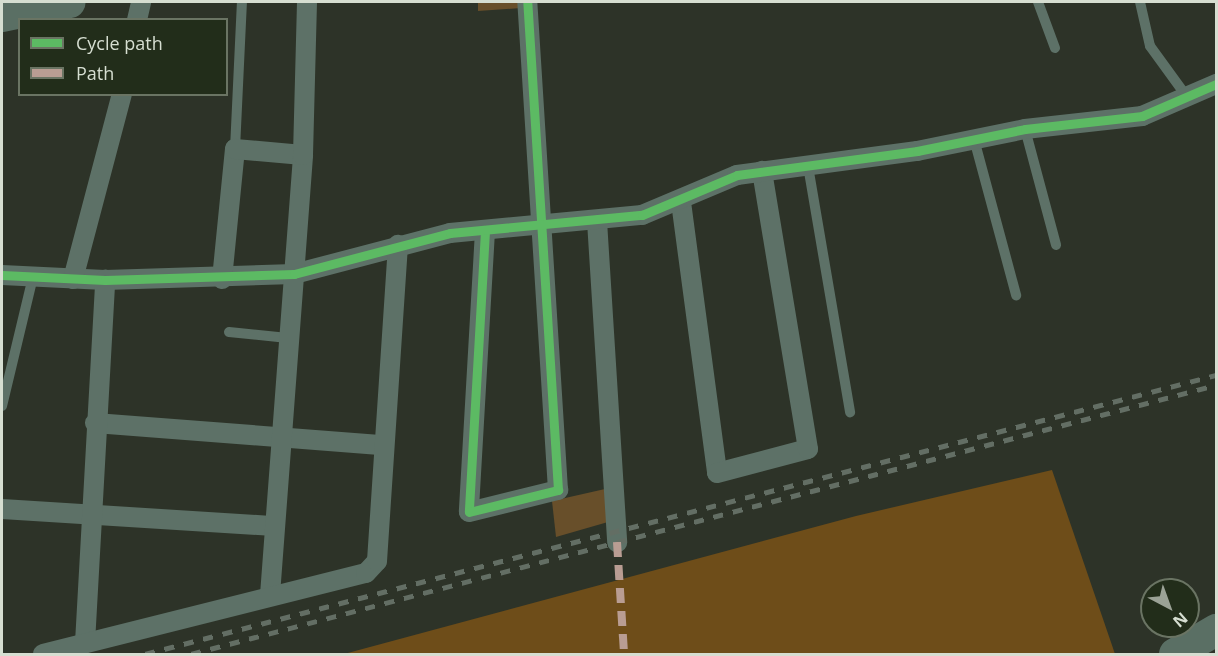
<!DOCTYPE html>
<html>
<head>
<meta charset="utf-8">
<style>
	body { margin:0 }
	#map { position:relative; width:1218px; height:656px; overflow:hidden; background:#2d3328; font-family:"Open Sans",sans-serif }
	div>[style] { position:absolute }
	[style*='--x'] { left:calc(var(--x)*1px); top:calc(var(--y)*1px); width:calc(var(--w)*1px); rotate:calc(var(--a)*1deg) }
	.green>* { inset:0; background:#684f2a }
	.forest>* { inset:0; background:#6e4d19 }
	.service>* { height:10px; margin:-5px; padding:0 5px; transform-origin:5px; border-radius:5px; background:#5d7167 }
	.minor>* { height:20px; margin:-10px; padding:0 10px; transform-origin:10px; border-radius:10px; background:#5d7167 }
	.primary>* { height:32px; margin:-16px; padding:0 16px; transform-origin:16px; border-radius:16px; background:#5a6f64 }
	.rail>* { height:4.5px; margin-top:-2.25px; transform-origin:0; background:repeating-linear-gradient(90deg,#636e64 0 10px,transparent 0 20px) }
	.quiet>* { height:8px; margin-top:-4px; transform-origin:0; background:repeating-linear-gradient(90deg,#b99d93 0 15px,transparent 0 23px) }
	.cycleway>* { height:9px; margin:-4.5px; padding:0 4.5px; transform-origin:4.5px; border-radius:4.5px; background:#5cba63 }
	span { translate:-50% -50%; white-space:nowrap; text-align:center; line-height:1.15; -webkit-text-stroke:4.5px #222d1a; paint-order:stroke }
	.frame { position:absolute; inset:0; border:3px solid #d6ded1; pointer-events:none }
	.legend { position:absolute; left:18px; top:18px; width:210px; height:78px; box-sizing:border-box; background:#222d1a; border:2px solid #6a7463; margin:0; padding:8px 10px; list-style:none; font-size:18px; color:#d6ded1 }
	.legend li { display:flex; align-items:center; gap:12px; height:30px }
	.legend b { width:30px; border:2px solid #6a7463 }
	.north { position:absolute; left:1140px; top:578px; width:60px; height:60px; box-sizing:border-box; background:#222d1a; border:2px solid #6a7463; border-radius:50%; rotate:139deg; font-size:16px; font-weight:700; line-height:24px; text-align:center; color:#d6ded1 }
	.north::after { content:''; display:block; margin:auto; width:21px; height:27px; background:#9ba296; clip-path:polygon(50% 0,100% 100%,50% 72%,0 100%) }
</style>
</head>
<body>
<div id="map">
	<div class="green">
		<div style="clip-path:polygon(478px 2px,521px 2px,521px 8px,478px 11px)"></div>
		<div style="clip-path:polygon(605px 489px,608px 522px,556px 537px,552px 501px)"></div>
	</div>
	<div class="forest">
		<div style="clip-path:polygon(1052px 470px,1115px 654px,344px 654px,856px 516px)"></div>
	</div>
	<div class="service">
		<div style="--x:1038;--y:2;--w:49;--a:69.7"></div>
		<div style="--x:1140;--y:2;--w:45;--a:77.2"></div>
		<div style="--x:1150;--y:46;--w:63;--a:54"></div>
		<div style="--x:1025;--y:129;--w:120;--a:75"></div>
		<div style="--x:974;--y:139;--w:162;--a:74.9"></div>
		<div style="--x:235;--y:149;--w:147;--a:-87.3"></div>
		<div style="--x:808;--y:166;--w:250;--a:80.3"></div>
		<div style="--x:229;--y:332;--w:59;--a:5.8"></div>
		<div style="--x:2;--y:406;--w:133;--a:-76.5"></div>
	</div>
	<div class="minor">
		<div style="--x:137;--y:20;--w:18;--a:-77"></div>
		<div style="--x:681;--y:202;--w:273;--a:82.4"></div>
		<div style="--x:717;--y:473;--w:94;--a:-14.8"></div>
		<div style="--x:808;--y:449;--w:282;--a:-99.4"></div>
		<div style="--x:597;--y:221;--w:322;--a:86.4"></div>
		<div style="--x:485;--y:231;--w:281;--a:93.3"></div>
		<div style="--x:469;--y:512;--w:92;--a:-13.9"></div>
		<div style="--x:558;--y:490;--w:489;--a:-93.6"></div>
		<div style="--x:2;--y:275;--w:103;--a:2.8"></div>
		<div style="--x:105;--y:280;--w:189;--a:-1.8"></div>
		<div style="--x:294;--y:274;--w:161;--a:-14.7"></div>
		<div style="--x:450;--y:233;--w:193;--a:-5.4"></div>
		<div style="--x:642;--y:215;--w:103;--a:-22.8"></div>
		<div style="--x:737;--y:175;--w:182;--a:-7.6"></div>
		<div style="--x:917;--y:151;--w:110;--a:-11.5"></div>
		<div style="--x:1025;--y:129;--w:118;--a:-6.3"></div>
		<div style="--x:1142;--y:116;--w:81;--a:-23.4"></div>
		<div style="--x:73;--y:279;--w:191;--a:-75.2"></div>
		<div style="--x:222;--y:279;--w:131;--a:-84.3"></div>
		<div style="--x:235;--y:149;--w:68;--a:5"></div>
		<div style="--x:95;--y:423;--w:289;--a:4.4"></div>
		<div style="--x:2;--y:509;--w:273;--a:3.6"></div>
		<div style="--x:270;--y:595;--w:441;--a:-85.7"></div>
		<div style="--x:303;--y:155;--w:153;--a:-88.5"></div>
		<div style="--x:85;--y:643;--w:364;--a:-86.8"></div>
		<div style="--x:43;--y:654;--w:333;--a:-14.1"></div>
		<div style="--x:366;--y:573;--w:16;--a:-47"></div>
		<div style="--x:377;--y:561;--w:317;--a:-86.2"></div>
	</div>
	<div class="primary">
		<div style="--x:2;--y:16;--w:69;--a:-11.6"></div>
		<div style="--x:1175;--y:654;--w:48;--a:-30.3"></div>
	</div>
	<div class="rail">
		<div style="--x:145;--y:654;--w:1107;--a:-14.6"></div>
		<div style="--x:191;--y:654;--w:1060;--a:-14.71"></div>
	</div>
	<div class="quiet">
		<div style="--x:617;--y:542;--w:112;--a:86.4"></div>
	</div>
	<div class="cycleway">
		<div style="--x:485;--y:231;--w:281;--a:93.3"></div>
		<div style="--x:469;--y:512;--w:92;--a:-13.9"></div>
		<div style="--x:558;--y:490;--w:489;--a:-93.6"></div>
		<div style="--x:2;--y:275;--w:103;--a:2.8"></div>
		<div style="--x:105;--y:280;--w:189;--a:-1.8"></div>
		<div style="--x:294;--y:274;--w:161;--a:-14.7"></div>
		<div style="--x:450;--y:233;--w:193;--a:-5.4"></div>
		<div style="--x:642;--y:215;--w:103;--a:-22.8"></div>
		<div style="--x:737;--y:175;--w:182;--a:-7.6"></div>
		<div style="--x:917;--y:151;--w:110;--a:-11.5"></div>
		<div style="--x:1025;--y:129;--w:118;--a:-6.3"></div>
		<div style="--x:1142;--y:116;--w:81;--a:-23.4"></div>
	</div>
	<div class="frame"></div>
	<ul class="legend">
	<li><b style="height:8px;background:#5cba63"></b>Cycle path</li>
	<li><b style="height:8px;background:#b99d93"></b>Path</li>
	</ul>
	<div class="north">N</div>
</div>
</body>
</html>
